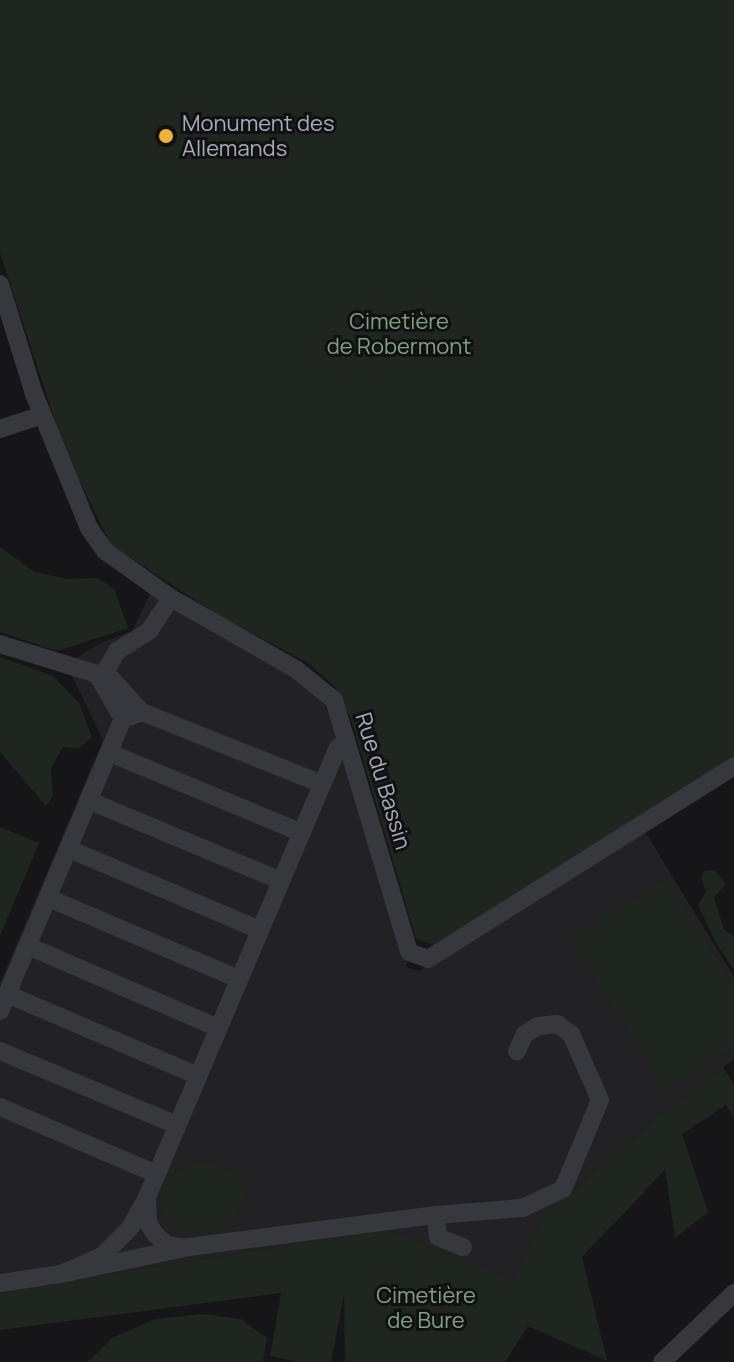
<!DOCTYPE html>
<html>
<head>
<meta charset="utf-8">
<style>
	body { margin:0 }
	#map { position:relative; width:734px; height:1362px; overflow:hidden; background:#161618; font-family:Manrope,sans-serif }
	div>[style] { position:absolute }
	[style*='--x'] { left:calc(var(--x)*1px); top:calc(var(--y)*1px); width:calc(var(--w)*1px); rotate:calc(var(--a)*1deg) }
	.built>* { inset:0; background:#222225 }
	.green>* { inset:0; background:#1e261f }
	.minor>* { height:18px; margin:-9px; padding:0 9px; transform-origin:9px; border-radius:9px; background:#37383d }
	.dots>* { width:22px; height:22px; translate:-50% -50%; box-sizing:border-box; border:4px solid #111113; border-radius:50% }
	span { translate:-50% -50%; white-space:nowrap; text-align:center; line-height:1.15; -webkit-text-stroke:6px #111113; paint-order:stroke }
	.poi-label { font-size:22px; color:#a8adb8 }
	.left { translate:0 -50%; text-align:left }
	.park-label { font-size:22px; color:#7fa381 }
	.street-label { font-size:22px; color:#a8adb8 }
</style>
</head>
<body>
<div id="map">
	<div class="built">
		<div style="clip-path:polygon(151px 592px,294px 673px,324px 699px,408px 968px,419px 971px,442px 958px,644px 830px,734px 977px,734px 1059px,667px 1109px,543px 1217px,514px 1281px,386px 1229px,0 1292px,0 983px,103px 740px,71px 674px,76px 658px,101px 643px,132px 631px)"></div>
	</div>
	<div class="green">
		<div style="clip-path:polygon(0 0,734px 0,734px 756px,434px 945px,416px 939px,351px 719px,335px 687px,308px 663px,216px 614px,111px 545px,65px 451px,0 253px)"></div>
		<div style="clip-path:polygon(0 547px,35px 572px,67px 579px,98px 578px,114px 589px,128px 628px,57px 651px,0 632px)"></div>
		<div style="clip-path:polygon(0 657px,53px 676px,79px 703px,92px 737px,78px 749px,63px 747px,51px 768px,53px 796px,46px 806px,0 752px)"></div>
		<div style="clip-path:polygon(0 827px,39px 843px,0 936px)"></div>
		<div style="clip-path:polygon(715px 870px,726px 884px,714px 898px,724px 929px,734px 937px,734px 970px,717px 945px,698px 905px,706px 891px,701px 878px,704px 871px)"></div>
		<div style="clip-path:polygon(666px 879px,734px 987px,734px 1046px,666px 1090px,571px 940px)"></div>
		<div style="clip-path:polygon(723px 1067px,734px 1084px,734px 1119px,726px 1105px,682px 1134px,708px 1212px,675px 1238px,665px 1170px,582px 1257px,607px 1361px,528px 1326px,505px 1362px,345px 1362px,344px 1295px,331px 1362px,298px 1362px,270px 1356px,281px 1293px,0 1330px,0 1292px,386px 1229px,514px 1280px,543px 1217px,667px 1109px)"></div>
		<div style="clip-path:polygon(207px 1161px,251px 1180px,234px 1218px,216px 1233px,184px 1233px,164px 1217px,158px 1197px,168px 1176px,187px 1166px)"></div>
		<div style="clip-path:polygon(202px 1314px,241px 1319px,267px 1338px,263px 1362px,88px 1362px,112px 1338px,156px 1319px)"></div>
	</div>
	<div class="minor">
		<div style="--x:0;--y:284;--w:115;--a:72.8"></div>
		<div style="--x:34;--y:394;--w:145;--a:67.7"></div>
		<div style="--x:89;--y:528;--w:28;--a:55"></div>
		<div style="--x:105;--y:551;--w:81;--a:35.5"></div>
		<div style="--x:171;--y:598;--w:145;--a:29.7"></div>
		<div style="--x:297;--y:670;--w:48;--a:39"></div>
		<div style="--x:334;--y:700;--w:263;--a:73.4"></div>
		<div style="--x:409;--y:952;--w:20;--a:20"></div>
		<div style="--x:428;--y:959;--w:362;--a:-32.2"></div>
		<div style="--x:0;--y:429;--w:44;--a:-18.4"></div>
		<div style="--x:0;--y:644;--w:102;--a:17.2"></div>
		<div style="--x:97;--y:674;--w:8;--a:-14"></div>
		<div style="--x:105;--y:672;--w:24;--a:-60"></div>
		<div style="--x:117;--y:651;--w:38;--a:-32"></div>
		<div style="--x:149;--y:631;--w:40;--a:-56"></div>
		<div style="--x:105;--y:672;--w:54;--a:47.2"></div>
		<div style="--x:142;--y:712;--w:194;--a:21.8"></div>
		<div style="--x:97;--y:674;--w:52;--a:60"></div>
		<div style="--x:110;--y:753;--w:208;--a:22.6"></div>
		<div style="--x:90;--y:801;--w:207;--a:22.7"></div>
		<div style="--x:69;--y:849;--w:207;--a:23"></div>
		<div style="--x:48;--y:898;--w:207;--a:23"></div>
		<div style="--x:28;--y:946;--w:207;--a:23.3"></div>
		<div style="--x:7;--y:994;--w:208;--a:23.2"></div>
		<div style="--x:0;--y:1011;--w:317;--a:-67.2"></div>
		<div style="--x:123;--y:719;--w:20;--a:-20"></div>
		<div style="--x:0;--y:1051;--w:192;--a:22.7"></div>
		<div style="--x:0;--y:1107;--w:170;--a:23.2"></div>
		<div style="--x:147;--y:1197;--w:26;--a:88"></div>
		<div style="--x:148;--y:1223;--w:13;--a:58"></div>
		<div style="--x:155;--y:1234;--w:16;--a:43"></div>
		<div style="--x:167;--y:1245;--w:15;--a:8"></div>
		<div style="--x:436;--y:1215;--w:22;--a:85"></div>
		<div style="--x:438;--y:1237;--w:27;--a:22"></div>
		<div style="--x:61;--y:1274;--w:131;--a:-11.9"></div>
		<div style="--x:189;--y:1247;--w:249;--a:-7.4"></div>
		<div style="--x:436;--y:1215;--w:86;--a:-4.7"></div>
		<div style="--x:522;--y:1208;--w:45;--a:-24.9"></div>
		<div style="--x:563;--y:1189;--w:96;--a:-67.4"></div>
		<div style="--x:600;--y:1100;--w:72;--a:-113.7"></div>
		<div style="--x:571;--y:1034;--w:17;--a:-144"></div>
		<div style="--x:557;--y:1024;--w:19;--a:174"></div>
		<div style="--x:538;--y:1026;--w:15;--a:148"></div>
		<div style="--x:525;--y:1034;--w:19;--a:115"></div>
		<div style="--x:0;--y:1283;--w:62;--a:-8.4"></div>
		<div style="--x:61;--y:1274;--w:45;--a:-23.7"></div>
		<div style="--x:102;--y:1256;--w:40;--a:-45"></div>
		<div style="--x:130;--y:1228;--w:35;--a:-61"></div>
		<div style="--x:147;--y:1197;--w:488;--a:-67"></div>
		<div style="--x:662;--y:1362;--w:100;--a:-43.8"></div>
	</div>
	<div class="dots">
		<div style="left:166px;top:136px;background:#f2b134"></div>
	</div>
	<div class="poi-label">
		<span class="left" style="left:182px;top:136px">Monument des<br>Allemands</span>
	</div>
	<div class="park-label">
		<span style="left:399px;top:334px">Cimetière<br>de Robermont</span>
		<span style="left:426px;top:1308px">Cimetière<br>de Bure</span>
	</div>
	<div class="street-label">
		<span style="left:383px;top:781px;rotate:73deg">Rue du Bassin</span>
	</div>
</div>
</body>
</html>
